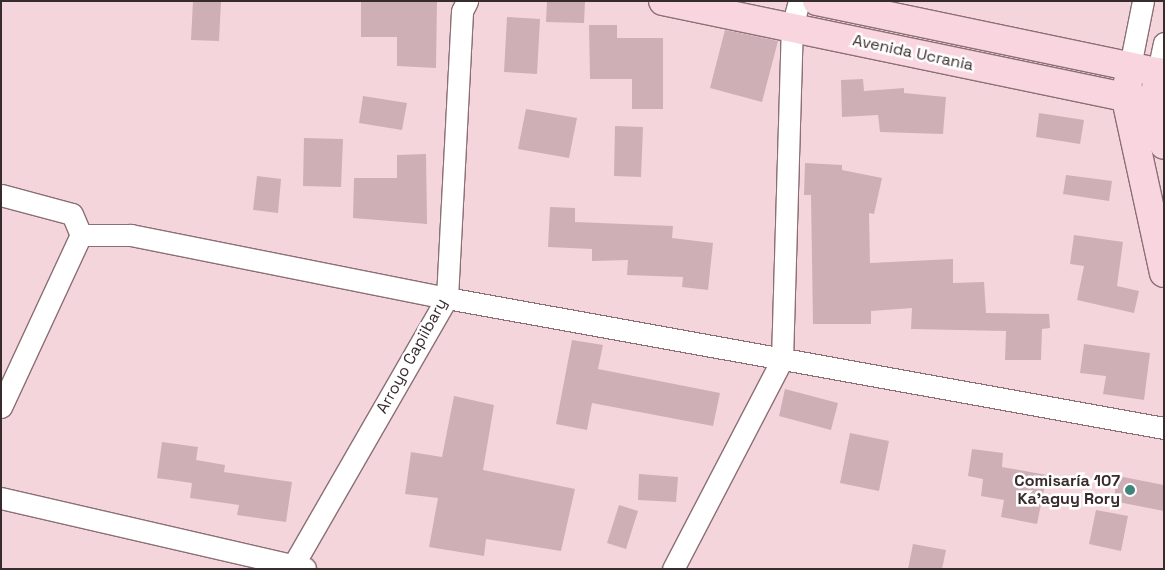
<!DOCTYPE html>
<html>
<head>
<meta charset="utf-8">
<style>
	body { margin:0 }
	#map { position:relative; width:1165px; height:570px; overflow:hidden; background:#f5d5dc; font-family:"Space Grotesk",sans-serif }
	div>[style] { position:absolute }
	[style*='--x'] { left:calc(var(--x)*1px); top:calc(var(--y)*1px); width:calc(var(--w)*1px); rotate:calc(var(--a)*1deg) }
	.building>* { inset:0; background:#cfafb6 }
	.roads { filter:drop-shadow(1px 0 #8b6f75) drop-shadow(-1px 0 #8b6f75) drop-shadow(0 1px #8b6f75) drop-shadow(0 -1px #8b6f75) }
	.minor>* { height:21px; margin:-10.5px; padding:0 10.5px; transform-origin:10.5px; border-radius:10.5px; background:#fff }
	.secondary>* { height:28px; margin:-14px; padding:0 14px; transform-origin:14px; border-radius:14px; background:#f9d5e0 }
	.dots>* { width:14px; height:14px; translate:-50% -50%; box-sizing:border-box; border:2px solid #fff; border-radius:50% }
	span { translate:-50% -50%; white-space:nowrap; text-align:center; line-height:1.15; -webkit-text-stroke:5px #fff; paint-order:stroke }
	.street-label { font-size:16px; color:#382b2e }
	.poi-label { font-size:16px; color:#382b2e; font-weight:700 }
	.right { translate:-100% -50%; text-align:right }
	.frame { position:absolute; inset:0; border:2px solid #382b2e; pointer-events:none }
</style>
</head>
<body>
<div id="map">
	<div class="building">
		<div style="clip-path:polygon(193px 1px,221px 1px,219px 41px,191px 40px)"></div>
		<div style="clip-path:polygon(361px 1px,437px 1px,436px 68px,397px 66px,397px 37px,361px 37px)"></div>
		<div style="clip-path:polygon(547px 1px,585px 1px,584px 23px,546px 22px)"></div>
		<div style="clip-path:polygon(507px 17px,540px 19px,537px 74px,504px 72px)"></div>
		<div style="clip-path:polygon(589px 25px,617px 25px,617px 38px,663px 38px,663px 109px,632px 109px,632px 79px,590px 79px)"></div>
		<div style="clip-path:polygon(725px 30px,778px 41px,762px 102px,710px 88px)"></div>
		<div style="clip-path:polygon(863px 79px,864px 91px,904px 88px,904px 93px,946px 97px,943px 134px,880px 132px,878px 115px,842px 117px,841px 80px)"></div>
		<div style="clip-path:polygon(363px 96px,407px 103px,402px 130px,359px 123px)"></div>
		<div style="clip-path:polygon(526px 109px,577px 118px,569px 158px,518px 149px)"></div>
		<div style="clip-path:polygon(1039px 113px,1084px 120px,1080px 144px,1036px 137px)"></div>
		<div style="clip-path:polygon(615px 126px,643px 127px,641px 177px,614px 176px)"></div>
		<div style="clip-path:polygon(304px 138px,343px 139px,341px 187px,303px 186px)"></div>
		<div style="clip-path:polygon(426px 154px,427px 224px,353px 218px,354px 178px,397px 178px,397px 155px)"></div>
		<div style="clip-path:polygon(805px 163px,842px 165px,842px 170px,882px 178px,874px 214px,869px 213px,870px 263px,953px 259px,953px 283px,984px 282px,986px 313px,1049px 314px,1050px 328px,1042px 329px,1041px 360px,1005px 360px,1006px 331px,911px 329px,912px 308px,871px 311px,871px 324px,813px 324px,811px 195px,804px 195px)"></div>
		<div style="clip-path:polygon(1066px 175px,1112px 181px,1109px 201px,1063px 194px)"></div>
		<div style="clip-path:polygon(257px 176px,281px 179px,278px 213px,253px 210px)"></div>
		<div style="clip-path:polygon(550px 207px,575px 208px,575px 222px,673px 226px,672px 238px,713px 243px,708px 290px,682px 287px,683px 277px,627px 275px,628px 260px,592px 261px,592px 249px,548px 247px)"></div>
		<div style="clip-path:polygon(1074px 235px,1123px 242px,1117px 286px,1139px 291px,1134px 313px,1077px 300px,1084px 266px,1070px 264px)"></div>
		<div style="clip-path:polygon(572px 340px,603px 345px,598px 369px,720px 393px,713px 426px,592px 403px,587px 430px,556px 424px)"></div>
		<div style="clip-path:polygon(1084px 344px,1150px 353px,1144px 400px,1103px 394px,1106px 376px,1080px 373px)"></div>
		<div style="clip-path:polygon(785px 389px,838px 403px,831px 430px,779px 416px)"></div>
		<div style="clip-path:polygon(454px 396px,494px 405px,483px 470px,575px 489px,561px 551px,486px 539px,484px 556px,429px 547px,438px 498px,405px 494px,411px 452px,442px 457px)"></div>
		<div style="clip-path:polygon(850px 433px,889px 441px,879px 491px,840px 483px)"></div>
		<div style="clip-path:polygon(162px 442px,198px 447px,196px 460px,225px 465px,224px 472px,292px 482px,286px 522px,237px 515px,239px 505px,190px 498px,192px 483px,157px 478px)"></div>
		<div style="clip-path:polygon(972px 449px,1003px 453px,1002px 467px,1047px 475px,1037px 524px,1001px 517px,1004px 500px,981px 496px,983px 479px,968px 476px)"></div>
		<div style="clip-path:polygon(639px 474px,678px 477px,676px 502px,638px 500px)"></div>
		<div style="clip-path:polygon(1118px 476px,1164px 485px,1164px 511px,1113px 501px)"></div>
		<div style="clip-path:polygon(619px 505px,638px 511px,626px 549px,607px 543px)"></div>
		<div style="clip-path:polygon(1096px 510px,1128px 516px,1121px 551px,1089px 544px)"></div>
		<div style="clip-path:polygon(913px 544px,946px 550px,942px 569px,908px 569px)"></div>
	</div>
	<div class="roads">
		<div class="minor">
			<div style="--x:1164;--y:43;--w:30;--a:102"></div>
			<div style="--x:1158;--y:72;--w:7;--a:27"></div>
			<div style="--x:1130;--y:66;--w:66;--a:-78.7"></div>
			<div style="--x:1;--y:195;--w:73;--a:15"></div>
			<div style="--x:72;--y:214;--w:23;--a:67"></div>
			<div style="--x:1;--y:407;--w:190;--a:-65.1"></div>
			<div style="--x:81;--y:235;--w:50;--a:0"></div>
			<div style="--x:131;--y:235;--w:322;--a:11.3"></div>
			<div style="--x:447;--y:298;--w:729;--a:10.28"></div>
			<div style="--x:1;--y:498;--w:312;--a:13"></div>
			<div style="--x:291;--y:569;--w:313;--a:-60.1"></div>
			<div style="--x:447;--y:298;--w:287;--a:-87"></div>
			<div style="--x:462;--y:11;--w:11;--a:-63"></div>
			<div style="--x:673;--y:569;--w:236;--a:-62.5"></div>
			<div style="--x:782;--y:360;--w:333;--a:-88.3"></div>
			<div style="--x:792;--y:27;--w:27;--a:-75"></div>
		</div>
		<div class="secondary">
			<div style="--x:663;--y:1;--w:501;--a:11.74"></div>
			<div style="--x:817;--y:1;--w:348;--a:11.8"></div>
			<div style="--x:1158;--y:72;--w:31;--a:97"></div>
			<div style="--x:1154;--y:103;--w:43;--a:76.6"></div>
			<div style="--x:1128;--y:82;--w:17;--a:97"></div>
			<div style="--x:1126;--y:99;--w:178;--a:77.7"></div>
		</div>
	</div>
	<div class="dots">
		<div style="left:1130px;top:490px;background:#3e847a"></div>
	</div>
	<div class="street-label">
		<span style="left:913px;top:53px;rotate:12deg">Avenida Ucrania</span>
		<span style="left:412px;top:356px;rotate:-61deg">Arroyo Capiibary</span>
	</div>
	<div class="poi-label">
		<span class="right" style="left:1120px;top:490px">Comisaría 107<br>Ka'aguy Rory</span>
	</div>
	<div class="frame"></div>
</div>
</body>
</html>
